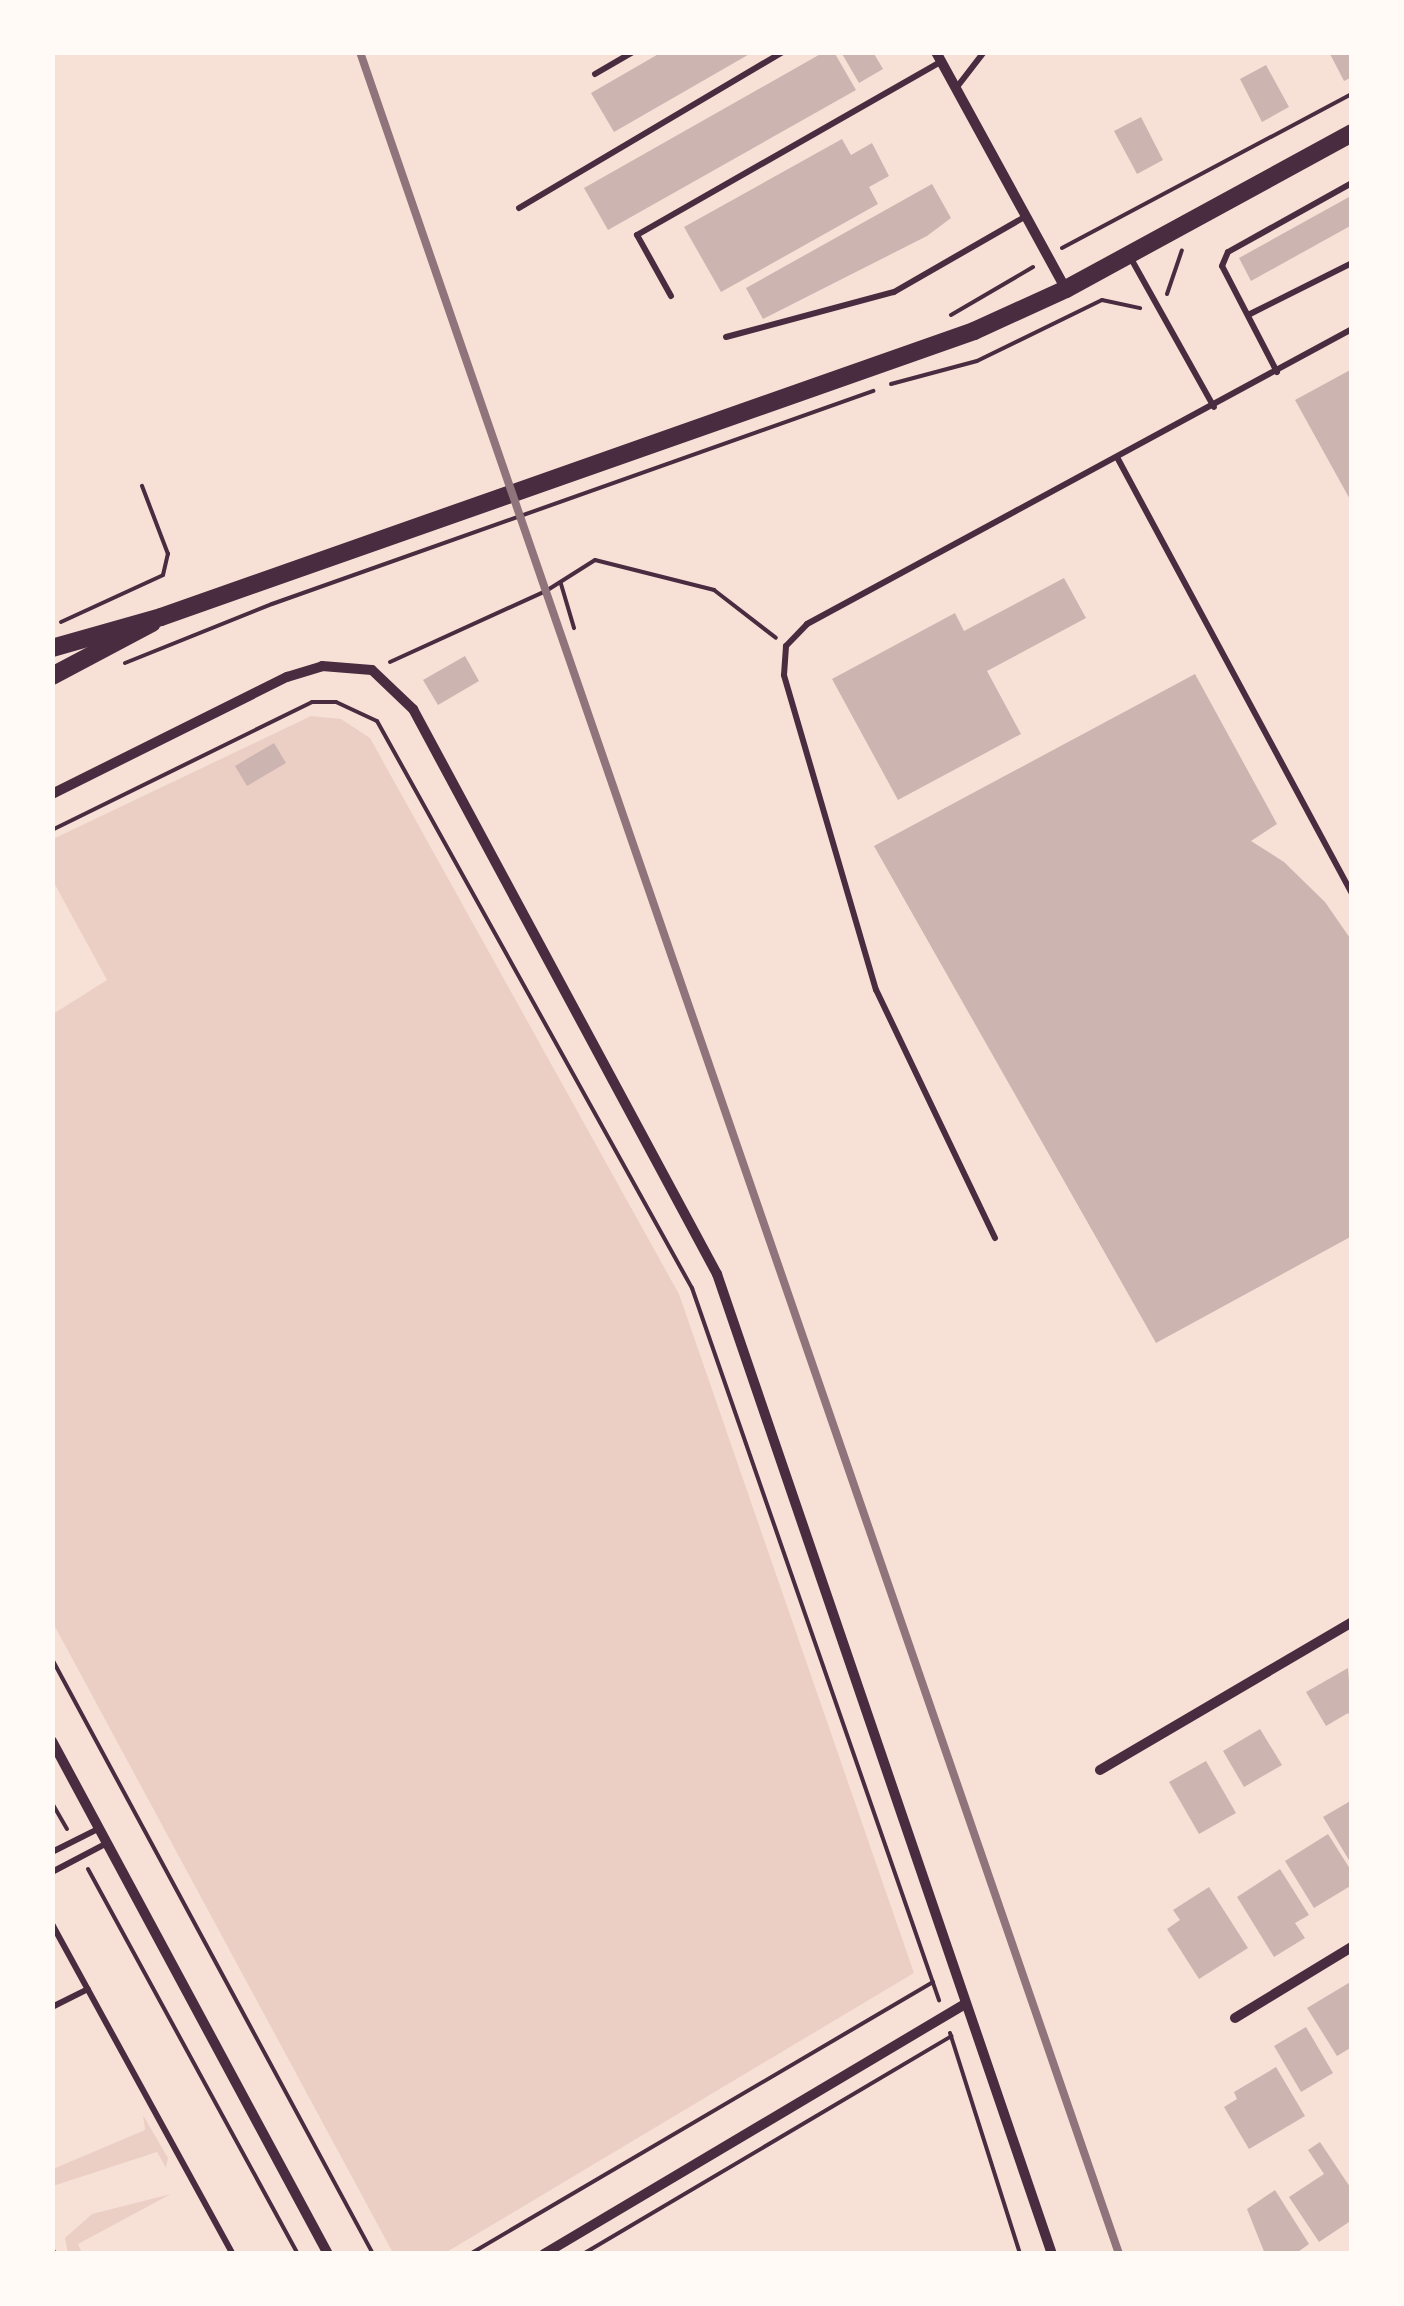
<!DOCTYPE html>
<html>
<head>
<meta charset="utf-8">
<style>
	body { margin:0 }
	#map { position:relative; width:1404px; height:2306px; overflow:hidden; background:#f7e1d7; font-family:Lato,sans-serif }
	div>[style] { position:absolute }
	[style*='--x'] { left:calc(var(--x)*1px); top:calc(var(--y)*1px); width:calc(var(--w)*1px); rotate:calc(var(--a)*1deg) }
	.green>* { inset:0; background:#ebcfc5 }
	.building>* { inset:0; background:#ccb4b1 }
	.path>* { height:4px; margin:-2px; padding:0 2px; transform-origin:2px; border-radius:2px; background:#4a2c40 }
	.service>* { height:6px; margin:-3px; padding:0 3px; transform-origin:3px; border-radius:3px; background:#4a2c40 }
	.minor>* { height:10px; margin:-5px; padding:0 5px; transform-origin:5px; border-radius:5px; background:#4a2c40 }
	.secondary>* { height:18px; margin:-9px; padding:0 9px; transform-origin:9px; border-radius:9px; background:#4a2c40 }
	.rail>* { height:8px; margin:-4px; padding:0 4px; transform-origin:4px; border-radius:4px; background:#8f747c }
	span { translate:-50% -50%; white-space:nowrap; text-align:center; line-height:1.15; -webkit-text-stroke:8px #fffaf5; paint-order:stroke }
	.frame { position:absolute; inset:0; border:55px solid #fffaf5; pointer-events:none }
</style>
</head>
<body>
<div id="map">
	<div class="green">
		<div style="clip-path:polygon(311px 716px,341px 719px,370px 738px,679px 1294px,914px 1973px,445px 2253px,393px 2253px,53px 1623px,53px 1014px,107px 980px,53px 881px,53px 839px)"></div>
		<div style="clip-path:polygon(143px 2115px,168px 2158px,166px 2168px,157px 2152px,53px 2186px,53px 2169px,145px 2130px)"></div>
		<div style="clip-path:polygon(171px 2194px,78px 2244px,82px 2253px,68px 2253px,65px 2238px,92px 2214px)"></div>
	</div>
	<div class="building">
		<div style="clip-path:polygon(662px 52px,753px 52px,614px 132px,591px 93px)"></div>
		<div style="clip-path:polygon(824px 52px,834px 52px,856px 90px,608px 230px,584px 188px)"></div>
		<div style="clip-path:polygon(841px 52px,873px 52px,883px 69px,859px 83px)"></div>
		<div style="clip-path:polygon(1329px 52px,1352px 52px,1352px 77px,1344px 81px)"></div>
		<div style="clip-path:polygon(1266px 65px,1289px 107px,1262px 122px,1240px 79px)"></div>
		<div style="clip-path:polygon(1141px 117px,1163px 160px,1137px 174px,1114px 131px)"></div>
		<div style="clip-path:polygon(842px 139px,851px 155px,872px 143px,889px 176px,869px 187px,878px 204px,721px 292px,684px 227px)"></div>
		<div style="clip-path:polygon(932px 184px,951px 218px,927px 236px,763px 319px,746px 288px)"></div>
		<div style="clip-path:polygon(1349px 197px,1352px 225px,1251px 281px,1239px 258px)"></div>
		<div style="clip-path:polygon(1352px 369px,1352px 503px,1295px 400px)"></div>
		<div style="clip-path:polygon(1064px 578px,1086px 618px,987px 671px,1021px 734px,898px 800px,832px 679px,955px 613px,964px 631px)"></div>
		<div style="clip-path:polygon(465px 656px,479px 681px,438px 705px,423px 680px)"></div>
		<div style="clip-path:polygon(1195px 674px,1277px 824px,1251px 841px,1284px 862px,1325px 902px,1352px 941px,1352px 1236px,1156px 1343px,874px 846px)"></div>
		<div style="clip-path:polygon(274px 743px,286px 763px,247px 786px,235px 766px)"></div>
		<div style="clip-path:polygon(1348px 1668px,1352px 1720px,1348px 1713px,1326px 1726px,1306px 1692px)"></div>
		<div style="clip-path:polygon(1260px 1729px,1282px 1765px,1244px 1787px,1223px 1751px)"></div>
		<div style="clip-path:polygon(1206px 1761px,1236px 1813px,1199px 1834px,1169px 1782px)"></div>
		<div style="clip-path:polygon(1352px 1800px,1352px 1865px,1323px 1817px)"></div>
		<div style="clip-path:polygon(1328px 1834px,1352px 1872px,1352px 1885px,1314px 1908px,1285px 1861px)"></div>
		<div style="clip-path:polygon(1280px 1869px,1309px 1915px,1295px 1923px,1305px 1938px,1274px 1957px,1237px 1897px)"></div>
		<div style="clip-path:polygon(1209px 1887px,1248px 1948px,1199px 1979px,1167px 1929px,1180px 1920px,1173px 1910px)"></div>
		<div style="clip-path:polygon(1352px 1981px,1352px 2047px,1337px 2056px,1307px 2008px)"></div>
		<div style="clip-path:polygon(1306px 2027px,1333px 2073px,1301px 2092px,1274px 2046px)"></div>
		<div style="clip-path:polygon(1276px 2067px,1305px 2116px,1249px 2149px,1224px 2107px,1237px 2099px,1234px 2092px)"></div>
		<div style="clip-path:polygon(1320px 2142px,1352px 2190px,1352px 2220px,1319px 2242px,1289px 2197px,1324px 2174px,1308px 2150px)"></div>
		<div style="clip-path:polygon(1275px 2190px,1309px 2244px,1295px 2254px,1265px 2254px,1247px 2209px)"></div>
	</div>
	<div class="path">
		<div style="--x:1062;--y:248;--w:328;--a:-28"></div>
		<div style="--x:1167;--y:294;--w:46;--a:-71.2"></div>
		<div style="--x:951;--y:315;--w:95;--a:-30.3"></div>
		<div style="--x:891;--y:384;--w:89;--a:-15"></div>
		<div style="--x:977;--y:361;--w:139;--a:-26"></div>
		<div style="--x:1102;--y:300;--w:39;--a:12"></div>
		<div style="--x:561;--y:584;--w:46;--a:73.5"></div>
		<div style="--x:61;--y:622;--w:112;--a:-24.7"></div>
		<div style="--x:163;--y:575;--w:22;--a:-77"></div>
		<div style="--x:168;--y:554;--w:73;--a:-110.9"></div>
		<div style="--x:390;--y:662;--w:171;--a:-24.5"></div>
		<div style="--x:546;--y:591;--w:58;--a:-32.3"></div>
		<div style="--x:595;--y:560;--w:123;--a:14.1"></div>
		<div style="--x:714;--y:590;--w:78;--a:37.7"></div>
		<div style="--x:125;--y:663;--w:158;--a:-21.9"></div>
		<div style="--x:272;--y:604;--w:638;--a:-19.51"></div>
		<div style="--x:52;--y:830;--w:290;--a:-26.2"></div>
		<div style="--x:312;--y:702;--w:24;--a:0"></div>
		<div style="--x:336;--y:702;--w:45;--a:24.9"></div>
		<div style="--x:377;--y:721;--w:649;--a:60.95"></div>
		<div style="--x:692;--y:1288;--w:754;--a:70.87"></div>
		<div style="--x:52;--y:1659;--w:676;--a:61.65"></div>
		<div style="--x:52;--y:1803;--w:30;--a:60"></div>
		<div style="--x:88;--y:1869;--w:439;--a:61.4"></div>
		<div style="--x:950;--y:2033;--w:232;--a:72.4"></div>
		<div style="--x:470;--y:2254;--w:537;--a:-30.43"></div>
		<div style="--x:583;--y:2254;--w:428;--a:-30.6"></div>
	</div>
	<div class="service">
		<div style="--x:595;--y:74;--w:44;--a:-30.1"></div>
		<div style="--x:957;--y:87;--w:44;--a:-52.4"></div>
		<div style="--x:519;--y:208;--w:307;--a:-30.6"></div>
		<div style="--x:1129;--y:255;--w:174;--a:60.8"></div>
		<div style="--x:671;--y:296;--w:70;--a:-119.1"></div>
		<div style="--x:637;--y:235;--w:349;--a:-29.7"></div>
		<div style="--x:1248;--y:315;--w:116;--a:-26.6"></div>
		<div style="--x:726;--y:337;--w:174;--a:-15"></div>
		<div style="--x:894;--y:292;--w:152;--a:-29.9"></div>
		<div style="--x:1277;--y:372;--w:119;--a:-117.4"></div>
		<div style="--x:1222;--y:266;--w:15;--a:-67"></div>
		<div style="--x:1228;--y:252;--w:142;--a:-29.1"></div>
		<div style="--x:1118;--y:459;--w:493;--a:61.7"></div>
		<div style="--x:995;--y:1238;--w:275;--a:-115.6"></div>
		<div style="--x:876;--y:990;--w:328;--a:-106.3"></div>
		<div style="--x:784;--y:675;--w:29;--a:-86"></div>
		<div style="--x:786;--y:646;--w:30;--a:-46"></div>
		<div style="--x:807;--y:624;--w:620;--a:-28.43"></div>
		<div style="--x:52;--y:1852;--w:51;--a:-26.6"></div>
		<div style="--x:52;--y:1872;--w:62;--a:-27.8"></div>
		<div style="--x:52;--y:1924;--w:376;--a:61.3"></div>
		<div style="--x:52;--y:2007;--w:40;--a:-26.6"></div>
		<div style="--x:52;--y:2250;--w:4;--a:63"></div>
	</div>
	<div class="minor">
		<div style="--x:936;--y:52;--w:270;--a:61.3"></div>
		<div style="--x:52;--y:794;--w:263;--a:-26.5"></div>
		<div style="--x:287;--y:677;--w:37;--a:-17"></div>
		<div style="--x:322;--y:666;--w:50;--a:4.6"></div>
		<div style="--x:372;--y:670;--w:57;--a:43.6"></div>
		<div style="--x:413;--y:709;--w:642;--a:61.72"></div>
		<div style="--x:717;--y:1274;--w:1036;--a:71.13"></div>
		<div style="--x:52;--y:1741;--w:583;--a:61.72"></div>
		<div style="--x:1100;--y:1770;--w:292;--a:-30.4"></div>
		<div style="--x:1235;--y:2018;--w:137;--a:-31.3"></div>
		<div style="--x:544;--y:2254;--w:488;--a:-30.7"></div>
	</div>
	<div class="secondary">
		<div style="--x:52;--y:648;--w:113;--a:-15.9"></div>
		<div style="--x:161;--y:617;--w:862;--a:-19.38"></div>
		<div style="--x:974;--y:331;--w:101;--a:-24.5"></div>
		<div style="--x:1066;--y:289;--w:326;--a:-28.6"></div>
		<div style="--x:52;--y:676;--w:113;--a:-27.9"></div>
	</div>
	<div class="rail">
		<div style="--x:360;--y:52;--w:2329;--a:70.98"></div>
	</div>
	<div class="frame"></div>
</div>
</body>
</html>
